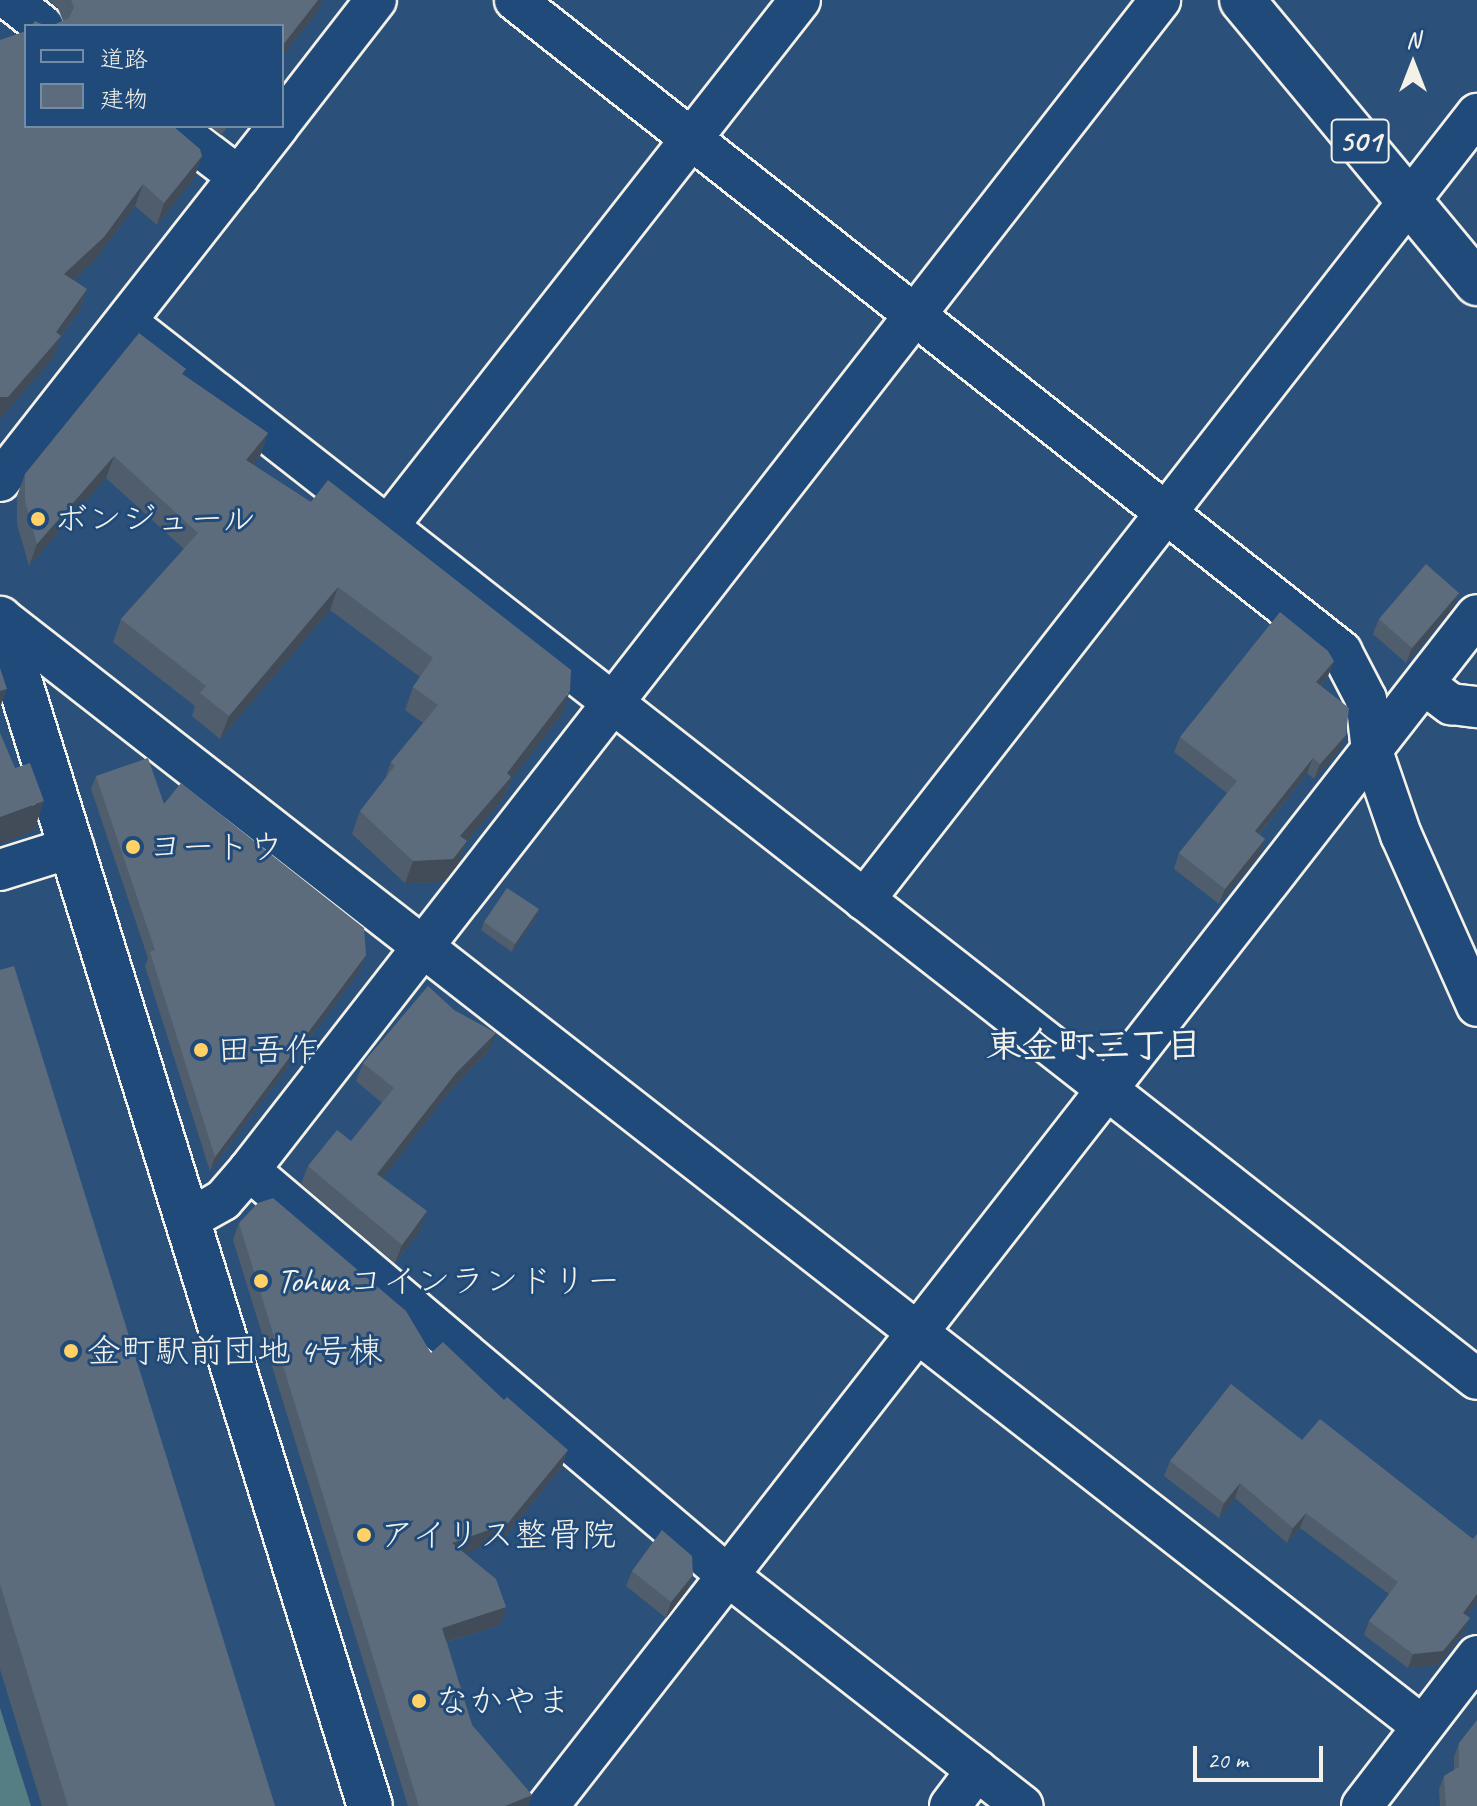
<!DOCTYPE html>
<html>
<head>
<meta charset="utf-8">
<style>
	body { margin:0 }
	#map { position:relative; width:1477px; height:1806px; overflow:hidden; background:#2b517b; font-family:Caveat,"Klee One",sans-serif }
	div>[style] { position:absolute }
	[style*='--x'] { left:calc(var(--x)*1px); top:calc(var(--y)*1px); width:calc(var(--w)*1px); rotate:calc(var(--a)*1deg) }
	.green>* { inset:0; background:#557d84 }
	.roads { filter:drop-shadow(2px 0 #f4f1e8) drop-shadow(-2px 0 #f4f1e8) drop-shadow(0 2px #f4f1e8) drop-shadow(0 -2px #f4f1e8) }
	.minor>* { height:40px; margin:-20px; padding:0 20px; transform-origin:20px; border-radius:20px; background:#1f4a7a }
	.tertiary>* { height:44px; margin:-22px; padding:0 22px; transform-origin:22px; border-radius:22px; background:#1f4a7a }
	.primary>* { height:44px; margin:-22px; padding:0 22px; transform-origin:22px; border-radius:22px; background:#1f4a7a }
	.wall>* { inset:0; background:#505d6c }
	.shaded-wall>* { inset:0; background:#414c58 }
	.building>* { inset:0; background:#5d6c7d }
	.dots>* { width:22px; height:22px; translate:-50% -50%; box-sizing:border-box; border:4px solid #1f4a7a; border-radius:50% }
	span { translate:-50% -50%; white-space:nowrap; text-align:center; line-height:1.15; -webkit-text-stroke:6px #1f4a7a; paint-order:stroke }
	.shield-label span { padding:2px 6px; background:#1f4a7a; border:2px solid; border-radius:6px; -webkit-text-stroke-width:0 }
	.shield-label { font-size:32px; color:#f4f1e8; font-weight:700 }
	.poi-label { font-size:34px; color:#f4f1e8 }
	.left { translate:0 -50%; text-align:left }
	.neighbourhood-label { font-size:36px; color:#f4f1e8; font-weight:700 }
	.legend { position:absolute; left:24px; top:24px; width:260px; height:104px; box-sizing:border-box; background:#1f4a7a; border:2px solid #748da6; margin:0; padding:10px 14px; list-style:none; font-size:24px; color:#f4f1e8 }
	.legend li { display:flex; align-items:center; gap:16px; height:40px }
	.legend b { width:40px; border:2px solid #748da6 }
	.north { position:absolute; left:1373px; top:24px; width:80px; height:80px; -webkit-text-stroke:6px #1f4a7a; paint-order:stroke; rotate:0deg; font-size:22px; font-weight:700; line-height:32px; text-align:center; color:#f4f1e8 }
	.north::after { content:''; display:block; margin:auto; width:28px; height:36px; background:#f4f1e8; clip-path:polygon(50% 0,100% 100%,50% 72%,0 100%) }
	.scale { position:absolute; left:1193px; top:1746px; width:130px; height:36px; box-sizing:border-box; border:4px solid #f4f1e8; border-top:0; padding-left:10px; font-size:24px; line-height:28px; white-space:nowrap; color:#f4f1e8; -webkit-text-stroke:6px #1f4a7a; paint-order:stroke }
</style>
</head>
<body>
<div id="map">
	<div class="green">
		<div style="clip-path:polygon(0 1708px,31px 1806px,0 1806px)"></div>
	</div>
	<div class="roads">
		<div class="minor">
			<div style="--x:10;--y:0;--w:42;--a:38.2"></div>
			<div style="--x:515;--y:0;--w:1052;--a:38.24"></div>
			<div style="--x:1341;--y:651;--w:54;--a:62.5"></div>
			<div style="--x:1366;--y:699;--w:52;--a:83.4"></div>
			<div style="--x:1372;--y:751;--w:89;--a:71"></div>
			<div style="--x:1401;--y:835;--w:187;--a:66"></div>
			<div style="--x:282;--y:121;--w:153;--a:-52.2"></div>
			<div style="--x:172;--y:126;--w:84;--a:37.3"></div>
			<div style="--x:126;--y:322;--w:1715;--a:38.04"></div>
			<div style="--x:0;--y:481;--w:451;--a:-51.9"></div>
			<div style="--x:388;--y:526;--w:668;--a:-51.93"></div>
			<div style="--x:0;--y:617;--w:1803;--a:37.95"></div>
			<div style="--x:1424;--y:684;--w:34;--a:37"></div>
			<div style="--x:1451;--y:704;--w:26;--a:7"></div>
			<div style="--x:0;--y:870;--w:77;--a:-17.5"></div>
			<div style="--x:864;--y:900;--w:997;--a:-52.05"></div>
			<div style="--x:249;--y:1170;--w:627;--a:40.27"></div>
			<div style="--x:727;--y:1575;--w:375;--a:38"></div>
			<div style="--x:188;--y:1220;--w:40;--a:-29.7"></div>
			<div style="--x:223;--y:1200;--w:40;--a:-49"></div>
			<div style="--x:249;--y:1170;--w:1483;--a:-52.09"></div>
			<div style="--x:548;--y:1806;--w:1510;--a:-52.05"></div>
			<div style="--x:950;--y:1806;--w:45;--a:-53.1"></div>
			<div style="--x:1362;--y:1806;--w:189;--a:-52.5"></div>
		</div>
		<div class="tertiary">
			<div style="--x:0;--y:619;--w:1243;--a:72.69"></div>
		</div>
		<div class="primary">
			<div style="--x:1242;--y:0;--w:368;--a:50.3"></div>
		</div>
	</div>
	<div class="wall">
		<div style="clip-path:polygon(48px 0,322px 0,317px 12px,282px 57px,282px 26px,63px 21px,58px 8px)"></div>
		<div style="clip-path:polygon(26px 31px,202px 156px,194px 178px,157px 225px,135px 206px,96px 259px,73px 280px,87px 289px,79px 311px,61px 336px,53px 358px)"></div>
		<div style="clip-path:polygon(209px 126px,228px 126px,221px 135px)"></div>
		<div style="clip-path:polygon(184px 375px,268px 433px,260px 456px,253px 464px,562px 714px,510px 781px,503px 799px,466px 842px,458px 864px,444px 882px,405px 883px,352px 834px,360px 811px,385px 779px,391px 762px,423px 723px,405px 710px,413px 687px,420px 677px,330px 610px,220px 739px,192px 716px,195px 706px,113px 642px,121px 619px,184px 549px,106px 478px,29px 566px,17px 524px,17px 496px,25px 474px)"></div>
		<div style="clip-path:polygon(1459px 593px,1453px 608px,1406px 663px,1373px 634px,1379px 619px)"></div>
		<div style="clip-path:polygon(1334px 661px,1328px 676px,1320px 686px,1340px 750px,1314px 779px,1307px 773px,1259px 835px,1265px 839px,1259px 855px,1219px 904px,1174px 869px,1179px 853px,1227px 793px,1174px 752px,1180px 737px)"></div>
		<div style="clip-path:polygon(96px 776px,164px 804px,366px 955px,361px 969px,210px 1171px,145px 966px,148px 958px,91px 789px)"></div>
		<div style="clip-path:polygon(539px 909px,536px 917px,512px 952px,481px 930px,484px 922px)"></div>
		<div style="clip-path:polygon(0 970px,275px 1806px,42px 1806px,0 1669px)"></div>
		<div style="clip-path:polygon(489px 1051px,449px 1092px,382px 1178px,420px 1230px,395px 1263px,301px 1184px,308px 1166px,351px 1141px,382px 1103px,356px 1081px,363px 1063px)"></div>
		<div style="clip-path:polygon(239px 1223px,431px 1353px,562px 1467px,502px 1540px,464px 1553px,506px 1607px,500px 1625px,447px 1642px,472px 1725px,532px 1795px,528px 1806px,408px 1806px,233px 1240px)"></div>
		<div style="clip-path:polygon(1231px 1384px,1467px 1616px,1464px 1632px,1438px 1665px,1408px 1668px,1364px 1635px,1369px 1621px,1389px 1594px,1300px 1528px,1287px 1543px,1235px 1498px,1219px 1518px,1164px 1476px,1170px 1461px)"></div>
		<div style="clip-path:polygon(632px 1571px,693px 1575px,687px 1590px,666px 1618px,626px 1586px)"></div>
		<div style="clip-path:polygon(1459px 1743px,1477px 1806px,1440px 1806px,1439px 1790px,1444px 1776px,1454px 1770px,1454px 1757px)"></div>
	</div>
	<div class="shaded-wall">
		<div style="clip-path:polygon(318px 0,322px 0,317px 12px,282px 57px,282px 46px)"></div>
		<div style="clip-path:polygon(202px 156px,194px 178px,157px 225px,164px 203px)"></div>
		<div style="clip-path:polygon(143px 184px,135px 206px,96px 259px,56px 296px,64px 274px)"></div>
		<div style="clip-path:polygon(87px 289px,79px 311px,60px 337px,61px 336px,53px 358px,0 419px,0 397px,56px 332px)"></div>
		<div style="clip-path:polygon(268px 433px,260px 456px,238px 482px,246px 460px)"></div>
		<div style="clip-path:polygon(114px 456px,106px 478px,29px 566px,37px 544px)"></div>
		<div style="clip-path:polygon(338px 587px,330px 610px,220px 739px,229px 716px)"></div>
		<div style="clip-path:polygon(1459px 593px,1453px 608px,1406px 663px,1412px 648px)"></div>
		<div style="clip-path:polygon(1334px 661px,1328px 676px,1310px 697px,1316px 682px)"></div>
		<div style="clip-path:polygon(7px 689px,0 708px,0 691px)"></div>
		<div style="clip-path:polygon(570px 691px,562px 714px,510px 781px,503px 799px,466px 842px,458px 864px,444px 882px,405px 883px,413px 861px,507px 773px)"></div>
		<div style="clip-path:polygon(1346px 735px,1340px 750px,1314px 779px,1320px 764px)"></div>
		<div style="clip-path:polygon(1313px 758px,1307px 773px,1249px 847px,1255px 831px)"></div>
		<div style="clip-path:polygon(44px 801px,34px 831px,0 844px,0 817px)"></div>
		<div style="clip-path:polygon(1265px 839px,1259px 855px,1219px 904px,1225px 889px)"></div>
		<div style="clip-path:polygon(539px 909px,536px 917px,512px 952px,515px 944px)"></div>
		<div style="clip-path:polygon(366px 955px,361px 969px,210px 1171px,215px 1157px)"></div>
		<div style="clip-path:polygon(496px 1033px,489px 1051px,449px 1092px,371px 1193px,377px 1174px,456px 1073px)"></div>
		<div style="clip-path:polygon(427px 1211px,420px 1230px,395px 1263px,402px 1245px)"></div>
		<div style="clip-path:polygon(568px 1450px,562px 1467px,502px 1540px,445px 1560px,452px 1543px)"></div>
		<div style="clip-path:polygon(1240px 1483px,1235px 1498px,1219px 1518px,1224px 1503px)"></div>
		<div style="clip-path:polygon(1306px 1513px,1300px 1528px,1287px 1543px,1293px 1528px)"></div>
		<div style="clip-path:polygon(693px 1575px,687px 1590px,666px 1618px,671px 1602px)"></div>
		<div style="clip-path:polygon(1477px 1594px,1477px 1602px,1458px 1628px,1463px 1613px)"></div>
		<div style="clip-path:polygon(506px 1607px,500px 1625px,436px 1645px,442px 1628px)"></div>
		<div style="clip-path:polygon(1470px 1618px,1464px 1632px,1438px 1665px,1408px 1668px,1413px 1654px)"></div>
		<div style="clip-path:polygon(532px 1795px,528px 1806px,505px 1806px)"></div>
	</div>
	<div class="building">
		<div style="clip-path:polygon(71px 0,318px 0,282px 46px,282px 26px,51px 26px,69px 18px,74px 7px)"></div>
		<div style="clip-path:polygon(35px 21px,46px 26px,31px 26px)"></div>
		<div style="clip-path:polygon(26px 31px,26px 126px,173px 126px,200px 149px,202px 156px,164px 203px,143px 184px,104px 237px,64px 274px,87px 289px,56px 332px,61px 336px,8px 397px,0 397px,0 40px)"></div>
		<div style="clip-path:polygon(139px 333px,186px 369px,182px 374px,268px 433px,246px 460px,311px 502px,328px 480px,571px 670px,570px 691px,507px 773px,511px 777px,460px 836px,467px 841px,453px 859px,413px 861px,360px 811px,395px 766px,391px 762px,438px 705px,413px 687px,433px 658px,338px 587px,229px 716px,200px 693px,206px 686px,121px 619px,198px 533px,114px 456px,37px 544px,25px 501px,25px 474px)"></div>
		<div style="clip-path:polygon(1426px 564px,1459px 593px,1412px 648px,1379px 619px)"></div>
		<div style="clip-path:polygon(1280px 612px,1328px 651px,1334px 661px,1316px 682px,1349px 708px,1346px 735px,1320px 764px,1313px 758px,1255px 831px,1265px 839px,1225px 889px,1179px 853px,1237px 781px,1180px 737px)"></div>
		<div style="clip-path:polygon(0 668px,7px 689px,0 691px)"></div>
		<div style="clip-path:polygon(0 733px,15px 768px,30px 763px,44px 801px,0 817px)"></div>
		<div style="clip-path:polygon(148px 758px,164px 804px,181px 783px,364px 928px,366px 955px,215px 1157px,150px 952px,155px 950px,96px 776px)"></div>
		<div style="clip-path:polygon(507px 888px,539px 909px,515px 944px,484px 922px)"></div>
		<div style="clip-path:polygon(14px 966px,275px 1806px,68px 1806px,0 1584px,0 970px)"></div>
		<div style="clip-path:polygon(428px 986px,454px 1010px,496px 1033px,456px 1073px,377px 1174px,427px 1211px,402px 1245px,308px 1166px,337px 1130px,351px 1141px,394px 1088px,363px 1063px)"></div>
		<div style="clip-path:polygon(273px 1198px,406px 1311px,431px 1353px,443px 1342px,504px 1400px,507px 1397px,568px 1450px,508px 1523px,452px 1543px,496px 1579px,506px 1607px,442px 1628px,472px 1725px,532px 1795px,505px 1806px,419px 1806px,239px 1223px,258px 1203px)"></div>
		<div style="clip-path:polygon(1231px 1384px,1302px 1440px,1320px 1419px,1473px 1539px,1477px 1534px,1477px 1594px,1463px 1613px,1470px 1618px,1443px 1651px,1413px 1654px,1369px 1621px,1398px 1582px,1306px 1513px,1293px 1528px,1240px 1483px,1224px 1503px,1170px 1461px)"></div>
		<div style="clip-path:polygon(662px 1530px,692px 1556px,693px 1575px,671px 1602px,632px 1571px)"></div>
		<div style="clip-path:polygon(1477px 1720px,1477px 1806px,1446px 1806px,1444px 1776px,1459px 1767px,1459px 1743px)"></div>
	</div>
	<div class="dots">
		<div style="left:38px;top:519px;background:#ffd166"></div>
		<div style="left:133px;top:847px;background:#ffd166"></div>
		<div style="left:201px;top:1050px;background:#ffd166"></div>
		<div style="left:261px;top:1281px;background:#ffd166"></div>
		<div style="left:71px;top:1351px;background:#ffd166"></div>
		<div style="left:364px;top:1535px;background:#ffd166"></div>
		<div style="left:419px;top:1701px;background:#ffd166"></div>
	</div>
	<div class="shield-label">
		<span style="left:1360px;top:141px">501</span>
	</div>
	<div class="poi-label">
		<span class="left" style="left:54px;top:519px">ボンジュール</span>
		<span class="left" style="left:149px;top:847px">ヨートウ</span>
		<span class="left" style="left:217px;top:1050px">田吾作</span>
		<span class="left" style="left:277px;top:1281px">Tohwaコインランドリー</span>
		<span class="left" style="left:87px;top:1351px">金町駅前団地 4号棟</span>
		<span class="left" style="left:380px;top:1535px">アイリス整骨院</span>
		<span class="left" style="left:435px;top:1701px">なかやま</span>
	</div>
	<div class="neighbourhood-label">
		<span style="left:1094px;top:1046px">東金町三丁目</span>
	</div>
	<ul class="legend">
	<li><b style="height:10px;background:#1f4a7a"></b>道路</li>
	<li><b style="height:22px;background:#5d6c7d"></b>建物</li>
	</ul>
	<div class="north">N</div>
	<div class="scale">20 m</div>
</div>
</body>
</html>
